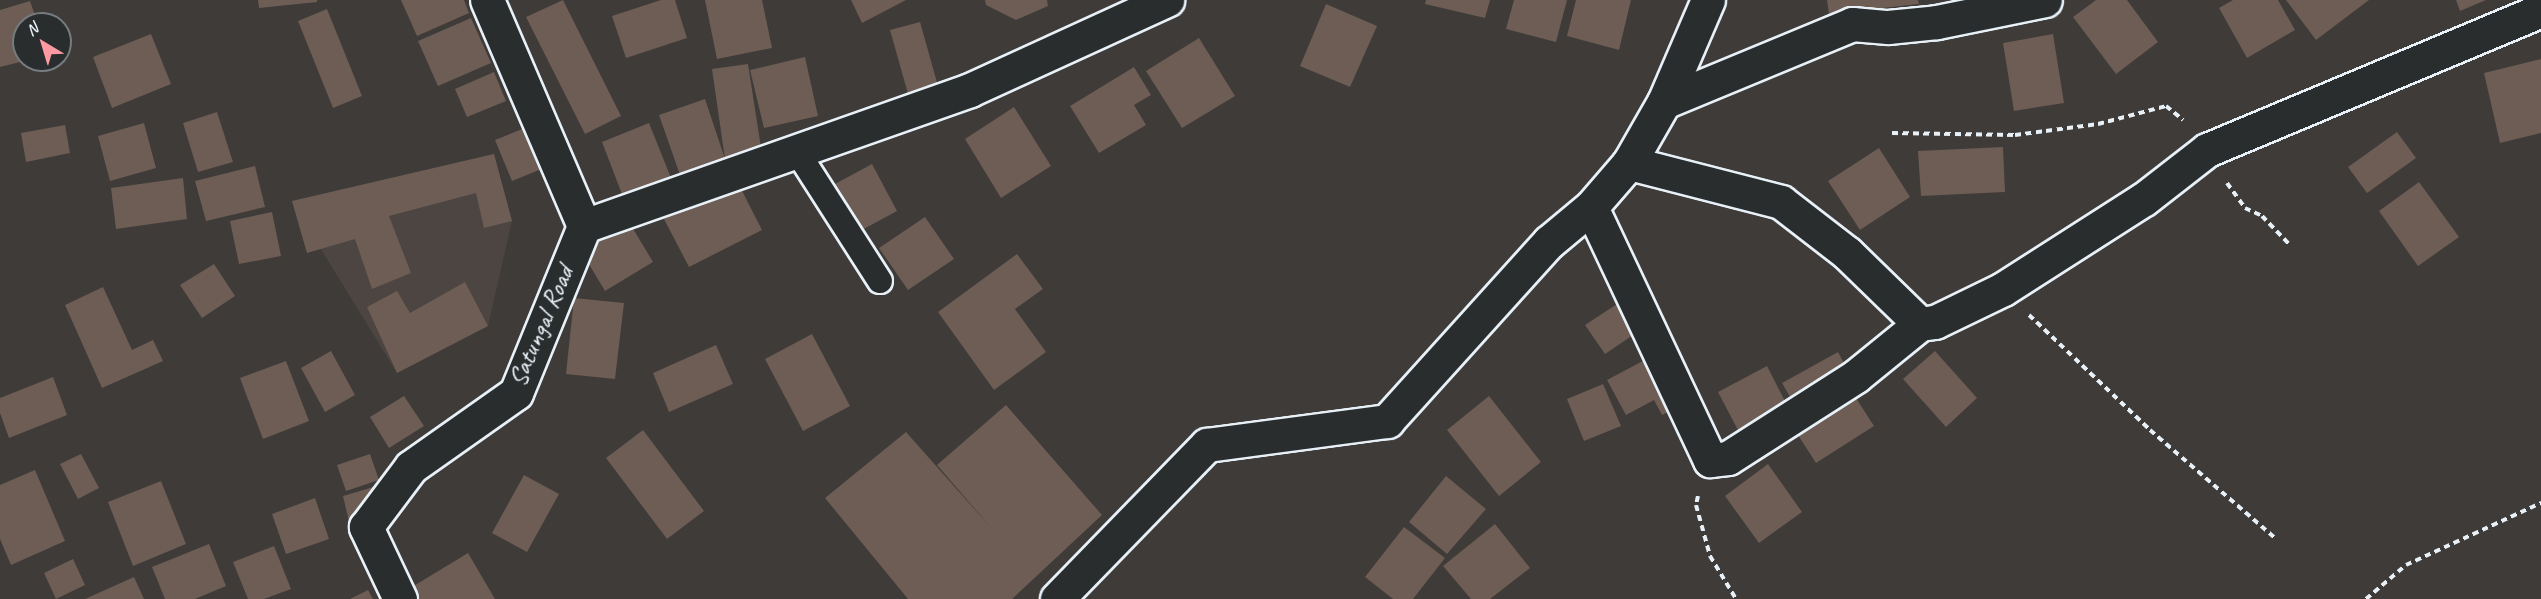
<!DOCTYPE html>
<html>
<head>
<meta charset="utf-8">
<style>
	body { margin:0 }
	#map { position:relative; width:2541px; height:599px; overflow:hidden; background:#3e3b39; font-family:Caveat,sans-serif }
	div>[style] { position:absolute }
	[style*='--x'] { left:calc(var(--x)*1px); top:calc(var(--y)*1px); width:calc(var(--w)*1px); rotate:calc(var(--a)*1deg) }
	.built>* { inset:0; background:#4c4541 }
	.building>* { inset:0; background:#6d5d54 }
	.path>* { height:4px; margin-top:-2px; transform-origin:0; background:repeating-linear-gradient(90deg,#e8f1f8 0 6px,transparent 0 10.5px) }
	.roads { filter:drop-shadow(2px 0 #e8f1f8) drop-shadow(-2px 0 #e8f1f8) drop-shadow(0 2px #e8f1f8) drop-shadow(0 -2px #e8f1f8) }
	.service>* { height:24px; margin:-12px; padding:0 12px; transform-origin:12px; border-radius:12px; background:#2a2d2e }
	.minor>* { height:33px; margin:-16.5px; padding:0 16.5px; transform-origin:16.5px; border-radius:16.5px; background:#2a2d2e }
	span { translate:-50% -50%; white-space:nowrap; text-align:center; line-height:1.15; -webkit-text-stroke:5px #2a2d2e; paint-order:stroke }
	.street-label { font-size:26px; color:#e8f1f8 }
	.north { position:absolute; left:12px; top:12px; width:60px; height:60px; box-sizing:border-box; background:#2a2d2e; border:2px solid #767b7f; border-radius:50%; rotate:322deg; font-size:16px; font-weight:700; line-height:24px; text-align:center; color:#e8f1f8 }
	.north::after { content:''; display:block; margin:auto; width:21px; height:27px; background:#ff9aa2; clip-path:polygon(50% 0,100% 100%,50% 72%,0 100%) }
</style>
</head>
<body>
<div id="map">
	<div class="built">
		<div style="clip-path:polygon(494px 154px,512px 221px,488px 326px,397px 373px,319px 246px,307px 253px,292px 201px)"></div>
	</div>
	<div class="building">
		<div style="clip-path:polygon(258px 0,317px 0,317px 2px,259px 8px)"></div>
		<div style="clip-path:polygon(401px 0,464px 0,469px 13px,417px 36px)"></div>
		<div style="clip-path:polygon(563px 0,621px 116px,585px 134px,526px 17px)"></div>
		<div style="clip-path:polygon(661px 0,675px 0,687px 38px,626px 58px,612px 16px)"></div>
		<div style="clip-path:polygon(705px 0,762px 0,772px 48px,717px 59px)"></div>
		<div style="clip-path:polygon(851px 0,906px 0,862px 23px)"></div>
		<div style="clip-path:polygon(985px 0,1047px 0,1048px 6px,1016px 20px,986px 5px)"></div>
		<div style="clip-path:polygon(1426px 0,1490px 0,1485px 18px,1425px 4px)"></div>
		<div style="clip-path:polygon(1514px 0,1567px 0,1556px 42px,1506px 29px)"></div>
		<div style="clip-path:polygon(1576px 0,1631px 0,1619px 50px,1567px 36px)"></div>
		<div style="clip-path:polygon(1827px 0,1918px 0,1919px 4px,1829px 14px)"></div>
		<div style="clip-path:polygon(2096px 0,2127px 0,2158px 42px,2116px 74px,2073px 17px)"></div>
		<div style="clip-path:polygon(2233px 0,2278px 0,2295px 30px,2247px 58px,2219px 8px)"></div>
		<div style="clip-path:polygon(2286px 0,2369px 0,2316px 40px)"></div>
		<div style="clip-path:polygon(2456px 0,2486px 0,2460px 11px)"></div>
		<div style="clip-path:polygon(30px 1px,38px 24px,24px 24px,24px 61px,0 67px,0 10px)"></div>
		<div style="clip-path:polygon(1326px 4px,1377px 26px,1350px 87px,1300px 66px)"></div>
		<div style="clip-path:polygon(327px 9px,362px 96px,333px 108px,298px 21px)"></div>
		<div style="clip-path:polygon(471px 18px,491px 63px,438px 86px,418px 41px)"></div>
		<div style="clip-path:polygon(920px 22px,940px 93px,910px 101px,890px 30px)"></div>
		<div style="clip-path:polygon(151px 34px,171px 84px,112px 108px,93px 57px)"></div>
		<div style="clip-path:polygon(2053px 34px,2064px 103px,2014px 111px,2003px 43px)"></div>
		<div style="clip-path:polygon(1199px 38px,1235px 96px,1182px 128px,1146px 71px)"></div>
		<div style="clip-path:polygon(805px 57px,818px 116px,764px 128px,750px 70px)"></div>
		<div style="clip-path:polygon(2541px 59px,2541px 133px,2500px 143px,2484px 73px)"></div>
		<div style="clip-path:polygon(748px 64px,762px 154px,680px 175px,659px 115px,705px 99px,725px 159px,712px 69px)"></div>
		<div style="clip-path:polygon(1134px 67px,1151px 95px,1134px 105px,1146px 125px,1099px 153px,1070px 106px)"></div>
		<div style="clip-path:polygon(494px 72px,506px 101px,467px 117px,455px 89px)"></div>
		<div style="clip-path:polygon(1014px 107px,1051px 166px,1001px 198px,965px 139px)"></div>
		<div style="clip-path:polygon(217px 112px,233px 162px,198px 172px,183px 123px)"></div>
		<div style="clip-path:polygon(144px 123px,156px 168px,110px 181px,98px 136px)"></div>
		<div style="clip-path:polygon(649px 123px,673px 183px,625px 202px,602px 142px)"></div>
		<div style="clip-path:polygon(65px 125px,70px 153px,26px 162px,21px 133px)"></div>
		<div style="clip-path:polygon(527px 127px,544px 168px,512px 181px,495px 140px)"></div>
		<div style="clip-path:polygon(2397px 132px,2416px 158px,2367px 193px,2348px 167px)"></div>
		<div style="clip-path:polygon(2003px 147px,2005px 192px,1921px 196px,1918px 151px)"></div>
		<div style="clip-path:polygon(1879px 148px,1910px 197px,1860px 230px,1828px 181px)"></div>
		<div style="clip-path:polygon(494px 154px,512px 221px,484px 228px,476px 193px,389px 216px,411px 273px,372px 289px,355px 239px,307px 253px,292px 201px)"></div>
		<div style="clip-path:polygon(872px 164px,897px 211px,860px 231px,835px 184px)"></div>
		<div style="clip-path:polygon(255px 166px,265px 207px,206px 221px,195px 181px)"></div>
		<div style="clip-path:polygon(183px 178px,187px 219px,116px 229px,111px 188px)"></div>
		<div style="clip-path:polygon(737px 181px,762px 230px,689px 267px,664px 219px)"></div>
		<div style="clip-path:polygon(2419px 182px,2459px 237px,2418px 266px,2379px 211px)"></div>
		<div style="clip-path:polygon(272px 212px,281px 256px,239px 264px,230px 221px)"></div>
		<div style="clip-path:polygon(925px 217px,954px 259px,908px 290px,879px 248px)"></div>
		<div style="clip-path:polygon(629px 222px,653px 262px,605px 291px,581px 251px)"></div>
		<div style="clip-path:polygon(1017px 254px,1043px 289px,1015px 309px,1046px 352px,994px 390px,938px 312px)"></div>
		<div style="clip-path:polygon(214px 264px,235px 296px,202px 318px,180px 285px)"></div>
		<div style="clip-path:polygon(465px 282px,488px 326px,397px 373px,367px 307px,397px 291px,410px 313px)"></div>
		<div style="clip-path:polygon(103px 287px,132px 350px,153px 340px,163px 361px,102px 388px,65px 305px)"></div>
		<div style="clip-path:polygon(574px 298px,624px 303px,615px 379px,566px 374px)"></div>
		<div style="clip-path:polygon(1617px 304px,1636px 333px,1605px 354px,1585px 325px)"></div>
		<div style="clip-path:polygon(812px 334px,850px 406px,803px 431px,765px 359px)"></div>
		<div style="clip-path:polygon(716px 345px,733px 384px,669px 412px,653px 373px)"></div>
		<div style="clip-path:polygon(331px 351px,355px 395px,325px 412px,301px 368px)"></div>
		<div style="clip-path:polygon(1935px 351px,1977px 398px,1946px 427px,1903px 379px)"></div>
		<div style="clip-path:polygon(1838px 352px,1848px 371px,1793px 402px,1782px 383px)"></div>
		<div style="clip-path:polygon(1654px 355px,1680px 406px,1662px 415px,1654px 400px,1626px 415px,1607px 380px)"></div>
		<div style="clip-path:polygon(286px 361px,309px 421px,263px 439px,240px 378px)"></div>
		<div style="clip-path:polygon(1767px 366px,1789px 409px,1740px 434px,1718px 392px)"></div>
		<div style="clip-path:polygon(53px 377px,67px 415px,9px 438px,0 413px,0 398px)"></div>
		<div style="clip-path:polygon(1603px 384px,1621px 426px,1584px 441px,1567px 399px)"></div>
		<div style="clip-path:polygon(1854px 395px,1874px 426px,1816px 463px,1796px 432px)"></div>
		<div style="clip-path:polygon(404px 396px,424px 426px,389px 448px,370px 417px)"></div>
		<div style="clip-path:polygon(1489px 396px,1541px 462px,1499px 496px,1447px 430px)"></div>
		<div style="clip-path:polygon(1006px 405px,1102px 515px,1012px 599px,908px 599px,825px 498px,906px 432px,993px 530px,937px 465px)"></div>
		<div style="clip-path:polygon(643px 430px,704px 511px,667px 539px,606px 458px)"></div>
		<div style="clip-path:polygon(81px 454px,99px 488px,78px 499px,60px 464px)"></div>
		<div style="clip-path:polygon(370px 454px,379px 480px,346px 491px,337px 465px)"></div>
		<div style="clip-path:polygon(1768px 464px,1802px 512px,1759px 543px,1725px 496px)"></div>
		<div style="clip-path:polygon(35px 470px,65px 541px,11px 565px,0 539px,0 485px)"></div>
		<div style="clip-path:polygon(524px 475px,559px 494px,527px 552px,492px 533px)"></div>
		<div style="clip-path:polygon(1446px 476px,1486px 509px,1447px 554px,1409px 522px)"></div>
		<div style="clip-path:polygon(161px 481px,186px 544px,133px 566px,108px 502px)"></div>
		<div style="clip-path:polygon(380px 485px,350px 526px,343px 496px)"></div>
		<div style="clip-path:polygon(315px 498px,329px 539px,286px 554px,272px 514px)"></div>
		<div style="clip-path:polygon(1495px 524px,1530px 568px,1490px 599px,1471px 599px,1443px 566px)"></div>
		<div style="clip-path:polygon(1404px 527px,1445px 558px,1413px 599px,1393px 599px,1365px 577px)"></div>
		<div style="clip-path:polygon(209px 544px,226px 586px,195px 599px,165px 599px,152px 567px)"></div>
		<div style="clip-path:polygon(274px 546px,291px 589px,264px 599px,248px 599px,233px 562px)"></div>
		<div style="clip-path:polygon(468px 553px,495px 599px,412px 599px,407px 590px)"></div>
		<div style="clip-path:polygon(73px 559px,85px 585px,56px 599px,44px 573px)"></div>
		<div style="clip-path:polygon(134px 577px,144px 599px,85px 599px)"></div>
		<div style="clip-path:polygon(368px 590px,373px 599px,350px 599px)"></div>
	</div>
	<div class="path">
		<div style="--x:1892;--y:133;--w:123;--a:0.9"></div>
		<div style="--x:2015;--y:135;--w:84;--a:-7.5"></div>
		<div style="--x:2098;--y:124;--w:70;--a:-14.8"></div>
		<div style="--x:2166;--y:106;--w:22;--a:39"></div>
		<div style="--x:2227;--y:183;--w:31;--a:54"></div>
		<div style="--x:2245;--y:208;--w:19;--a:25"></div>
		<div style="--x:2262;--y:216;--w:40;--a:46"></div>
		<div style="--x:2029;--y:315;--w:167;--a:43.5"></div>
		<div style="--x:2150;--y:430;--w:164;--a:40.8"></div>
		<div style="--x:1698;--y:496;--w:9;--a:103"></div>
		<div style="--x:1696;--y:505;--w:53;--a:74.6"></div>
		<div style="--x:1710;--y:556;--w:50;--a:58.8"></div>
		<div style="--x:2366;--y:599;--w:52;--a:-40.4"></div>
		<div style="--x:2406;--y:565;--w:149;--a:-24.7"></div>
	</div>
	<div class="roads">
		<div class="service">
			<div style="--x:798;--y:153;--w:152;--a:57.4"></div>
		</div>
		<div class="minor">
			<div style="--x:1664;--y:102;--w:204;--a:-22.5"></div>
			<div style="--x:1852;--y:24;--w:36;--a:5"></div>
			<div style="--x:1888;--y:27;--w:49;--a:-5.8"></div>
			<div style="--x:1937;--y:22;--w:110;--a:-11.5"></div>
			<div style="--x:1591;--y:207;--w:280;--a:64.8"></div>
			<div style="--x:1710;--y:460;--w:18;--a:-6"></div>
			<div style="--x:1728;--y:458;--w:152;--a:-32.6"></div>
			<div style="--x:1856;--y:376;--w:82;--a:-39.1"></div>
			<div style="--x:1920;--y:324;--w:102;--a:-135.8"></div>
			<div style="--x:1847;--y:253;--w:83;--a:-142.3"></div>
			<div style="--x:1781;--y:202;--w:157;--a:-165.6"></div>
			<div style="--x:584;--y:226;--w:409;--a:-19.4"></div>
			<div style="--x:970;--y:90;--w:217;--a:-24.6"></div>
			<div style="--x:1920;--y:324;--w:15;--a:-8"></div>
			<div style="--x:1935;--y:322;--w:76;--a:-25.9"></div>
			<div style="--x:2003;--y:289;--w:167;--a:-32.6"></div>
			<div style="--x:2144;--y:199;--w:80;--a:-37.9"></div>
			<div style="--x:2207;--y:150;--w:362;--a:-22.7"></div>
			<div style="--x:400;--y:599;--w:80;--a:-115.3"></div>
			<div style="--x:366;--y:527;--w:75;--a:-53.1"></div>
			<div style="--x:411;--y:467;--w:128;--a:-35.2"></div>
			<div style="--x:516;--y:393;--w:180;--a:-67.8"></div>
			<div style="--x:584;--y:226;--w:246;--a:-113.2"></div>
			<div style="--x:1057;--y:599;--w:215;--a:-45.8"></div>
			<div style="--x:1207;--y:445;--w:182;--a:-7.6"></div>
			<div style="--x:1387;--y:421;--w:241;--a:-47.9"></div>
			<div style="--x:1549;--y:242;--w:55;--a:-39.8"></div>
			<div style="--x:1591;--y:207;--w:58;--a:-49.2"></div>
			<div style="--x:1629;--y:163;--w:70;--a:-60.2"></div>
			<div style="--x:1664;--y:102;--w:111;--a:-66.7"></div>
		</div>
	</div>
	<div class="street-label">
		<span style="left:541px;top:326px;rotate:-67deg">Satungal Road</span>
	</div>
	<div class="north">N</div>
</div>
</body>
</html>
